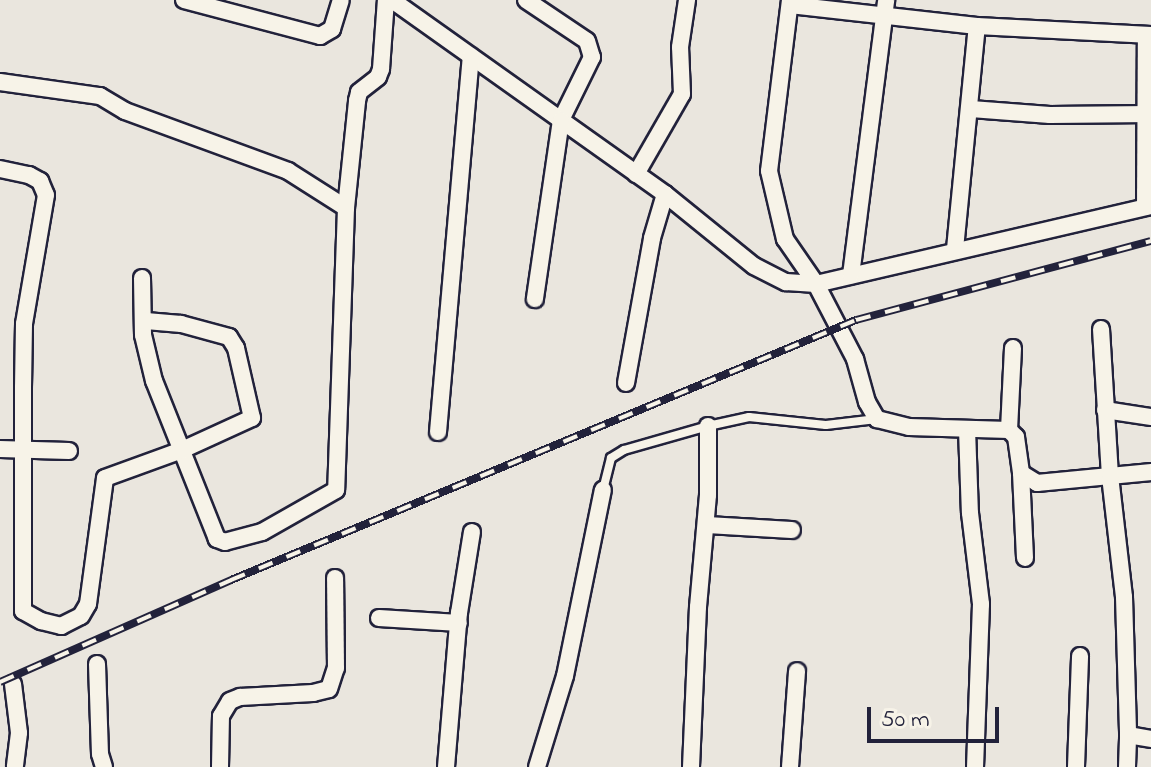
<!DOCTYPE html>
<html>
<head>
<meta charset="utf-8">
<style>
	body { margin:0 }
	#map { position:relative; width:1151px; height:767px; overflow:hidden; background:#eae6de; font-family:"Indie Flower",sans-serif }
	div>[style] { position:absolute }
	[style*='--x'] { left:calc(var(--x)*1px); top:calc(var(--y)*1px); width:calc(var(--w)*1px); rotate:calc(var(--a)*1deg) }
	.roads { filter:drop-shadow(2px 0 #22223b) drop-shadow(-2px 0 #22223b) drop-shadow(0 2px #22223b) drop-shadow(0 -2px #22223b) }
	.lane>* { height:8px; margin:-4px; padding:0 4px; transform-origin:4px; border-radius:4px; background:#f7f3e8 }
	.street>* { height:16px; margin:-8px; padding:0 8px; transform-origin:8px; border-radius:8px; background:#f7f3e8 }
	.rail>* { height:8px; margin-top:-4px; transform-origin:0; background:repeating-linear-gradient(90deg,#f7f3e8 0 15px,#22223b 0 30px); box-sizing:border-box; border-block:2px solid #22223b }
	span { translate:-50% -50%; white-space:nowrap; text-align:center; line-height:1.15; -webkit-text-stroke:6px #f7f3e8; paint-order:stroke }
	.scale { position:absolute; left:867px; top:707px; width:132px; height:36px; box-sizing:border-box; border:4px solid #22223b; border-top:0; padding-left:10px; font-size:24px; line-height:28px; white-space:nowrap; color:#22223b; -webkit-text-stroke:6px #f7f3e8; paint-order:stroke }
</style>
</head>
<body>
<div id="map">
	<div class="roads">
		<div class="lane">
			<div style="--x:603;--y:490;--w:33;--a:-76"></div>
			<div style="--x:611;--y:458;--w:15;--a:-32"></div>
			<div style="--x:624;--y:450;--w:87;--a:-15.9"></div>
			<div style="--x:708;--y:426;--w:42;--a:-12.4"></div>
			<div style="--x:749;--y:417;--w:77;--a:5.9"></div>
			<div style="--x:826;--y:425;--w:51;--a:-6.7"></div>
		</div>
		<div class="street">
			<div style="--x:184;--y:0;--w:141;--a:14.8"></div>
			<div style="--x:320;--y:36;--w:14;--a:-30"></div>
			<div style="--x:332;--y:29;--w:30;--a:-73"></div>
			<div style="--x:392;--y:0;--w:335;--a:35.4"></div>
			<div style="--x:665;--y:194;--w:114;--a:39"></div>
			<div style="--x:754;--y:266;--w:36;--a:27"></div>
			<div style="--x:786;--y:282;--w:30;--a:4"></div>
			<div style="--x:816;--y:284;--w:344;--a:-13.1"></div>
			<div style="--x:526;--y:0;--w:73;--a:33.9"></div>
			<div style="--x:587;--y:41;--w:17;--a:73"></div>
			<div style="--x:592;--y:57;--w:70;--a:116.2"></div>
			<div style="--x:561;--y:120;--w:181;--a:98.3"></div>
			<div style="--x:790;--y:0;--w:172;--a:97"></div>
			<div style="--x:769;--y:171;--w:70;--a:76.8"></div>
			<div style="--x:785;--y:239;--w:55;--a:55.4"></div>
			<div style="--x:816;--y:284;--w:85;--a:62.5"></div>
			<div style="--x:855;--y:359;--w:45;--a:74.4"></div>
			<div style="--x:867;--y:402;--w:20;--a:60"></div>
			<div style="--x:877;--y:419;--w:33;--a:14"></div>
			<div style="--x:909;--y:427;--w:100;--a:1.7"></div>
			<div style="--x:1009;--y:430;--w:10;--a:45"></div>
			<div style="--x:1016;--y:437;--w:36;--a:82"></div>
			<div style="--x:1021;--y:473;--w:19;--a:32"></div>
			<div style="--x:1037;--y:483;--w:115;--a:-5.5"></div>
			<div style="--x:790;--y:5;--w:188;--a:6.4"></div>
			<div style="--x:977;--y:26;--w:174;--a:3"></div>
			<div style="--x:0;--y:82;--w:101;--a:8"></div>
			<div style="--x:100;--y:96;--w:29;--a:31"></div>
			<div style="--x:125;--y:111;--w:174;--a:20.2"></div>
			<div style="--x:288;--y:171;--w:69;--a:32.5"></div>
			<div style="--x:346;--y:208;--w:282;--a:92"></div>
			<div style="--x:336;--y:490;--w:85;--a:150.4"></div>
			<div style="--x:262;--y:532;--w:38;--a:165"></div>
			<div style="--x:225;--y:542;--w:9;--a:-159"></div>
			<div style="--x:217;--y:539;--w:170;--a:-111.7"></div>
			<div style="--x:154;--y:381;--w:47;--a:-103.4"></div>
			<div style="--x:143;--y:335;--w:57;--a:-91"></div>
			<div style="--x:971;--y:109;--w:79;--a:4.3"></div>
			<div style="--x:1050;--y:115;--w:101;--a:-0.6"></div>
			<div style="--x:0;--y:169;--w:30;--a:12"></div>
			<div style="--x:29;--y:175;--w:13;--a:29"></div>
			<div style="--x:40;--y:181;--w:15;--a:67"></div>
			<div style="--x:46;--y:195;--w:131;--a:99.7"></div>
			<div style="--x:24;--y:324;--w:64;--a:90.9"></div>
			<div style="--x:23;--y:388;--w:223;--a:90"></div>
			<div style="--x:23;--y:611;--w:21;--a:29"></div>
			<div style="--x:41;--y:621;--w:21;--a:14"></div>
			<div style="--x:61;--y:626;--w:22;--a:-27"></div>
			<div style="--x:81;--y:616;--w:14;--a:-60"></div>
			<div style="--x:88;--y:604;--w:127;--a:-82.3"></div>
			<div style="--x:105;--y:478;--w:82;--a:-20"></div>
			<div style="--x:182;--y:450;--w:77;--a:-24.6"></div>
			<div style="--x:252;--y:418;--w:72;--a:-102.9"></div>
			<div style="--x:236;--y:348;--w:13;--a:-122"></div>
			<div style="--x:229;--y:337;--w:50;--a:-164.8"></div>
			<div style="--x:181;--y:324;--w:38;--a:-175"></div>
			<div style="--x:636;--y:174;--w:92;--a:-60.1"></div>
			<div style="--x:682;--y:94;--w:47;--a:-92.4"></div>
			<div style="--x:680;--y:47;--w:48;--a:-81.5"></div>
			<div style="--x:1145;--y:207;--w:172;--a:-89.7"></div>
			<div style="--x:346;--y:208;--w:108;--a:-84.1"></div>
			<div style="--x:357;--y:101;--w:9;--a:-77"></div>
			<div style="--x:359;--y:92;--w:24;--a:-38"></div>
			<div style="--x:378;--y:77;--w:9;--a:-69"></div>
			<div style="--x:381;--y:69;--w:69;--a:-85.9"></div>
			<div style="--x:955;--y:249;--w:224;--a:-84.4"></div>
			<div style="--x:851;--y:275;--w:277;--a:-82.7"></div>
			<div style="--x:1101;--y:329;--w:147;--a:86.5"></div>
			<div style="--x:1110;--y:476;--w:122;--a:83.4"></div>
			<div style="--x:1124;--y:597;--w:138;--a:88.3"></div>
			<div style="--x:1128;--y:735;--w:23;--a:10"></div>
			<div style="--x:626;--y:383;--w:147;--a:-79.8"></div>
			<div style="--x:652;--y:238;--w:46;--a:-73.5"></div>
			<div style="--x:1105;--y:410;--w:47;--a:8.7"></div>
			<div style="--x:967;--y:429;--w:84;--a:88"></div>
			<div style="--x:970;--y:513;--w:92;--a:83.1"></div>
			<div style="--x:981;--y:604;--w:163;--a:92.1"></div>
			<div style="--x:1009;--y:430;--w:82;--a:-87.2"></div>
			<div style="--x:438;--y:432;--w:377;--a:-85"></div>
			<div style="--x:0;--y:449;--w:69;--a:1.7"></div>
			<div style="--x:1021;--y:473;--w:85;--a:87.3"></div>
			<div style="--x:707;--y:525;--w:85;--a:3.4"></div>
			<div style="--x:379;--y:618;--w:80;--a:3.6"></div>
			<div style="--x:97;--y:664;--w:90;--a:88.1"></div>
			<div style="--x:100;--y:754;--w:14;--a:73"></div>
			<div style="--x:13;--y:684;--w:49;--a:83"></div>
			<div style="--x:19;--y:733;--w:34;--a:97"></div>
			<div style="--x:220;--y:767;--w:51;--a:-88.9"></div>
			<div style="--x:221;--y:716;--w:17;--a:-59"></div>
			<div style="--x:230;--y:701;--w:11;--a:-22"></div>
			<div style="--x:240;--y:697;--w:73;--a:-3.1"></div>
			<div style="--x:313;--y:693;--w:16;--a:-14"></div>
			<div style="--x:329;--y:689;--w:22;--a:-72"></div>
			<div style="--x:336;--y:668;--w:90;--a:-90.6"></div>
			<div style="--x:446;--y:767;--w:155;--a:-85.2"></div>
			<div style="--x:459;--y:613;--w:82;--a:-80.9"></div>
			<div style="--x:537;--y:767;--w:95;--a:-72.9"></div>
			<div style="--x:565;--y:676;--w:190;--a:-78.5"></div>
			<div style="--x:691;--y:767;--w:160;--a:-87.5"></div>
			<div style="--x:698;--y:607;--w:112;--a:-84.9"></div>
			<div style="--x:708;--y:495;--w:69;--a:-90"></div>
			<div style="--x:790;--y:767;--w:96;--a:-85.8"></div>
			<div style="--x:1076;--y:767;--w:111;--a:-87.9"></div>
			<div style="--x:1127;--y:767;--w:32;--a:-88"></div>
		</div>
	</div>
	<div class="rail">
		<div style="--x:0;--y:682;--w:253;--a:-23.8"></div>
		<div style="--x:231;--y:580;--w:677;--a:-22.59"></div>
		<div style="--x:856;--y:320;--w:305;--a:-15"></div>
	</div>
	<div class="scale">50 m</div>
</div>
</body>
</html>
